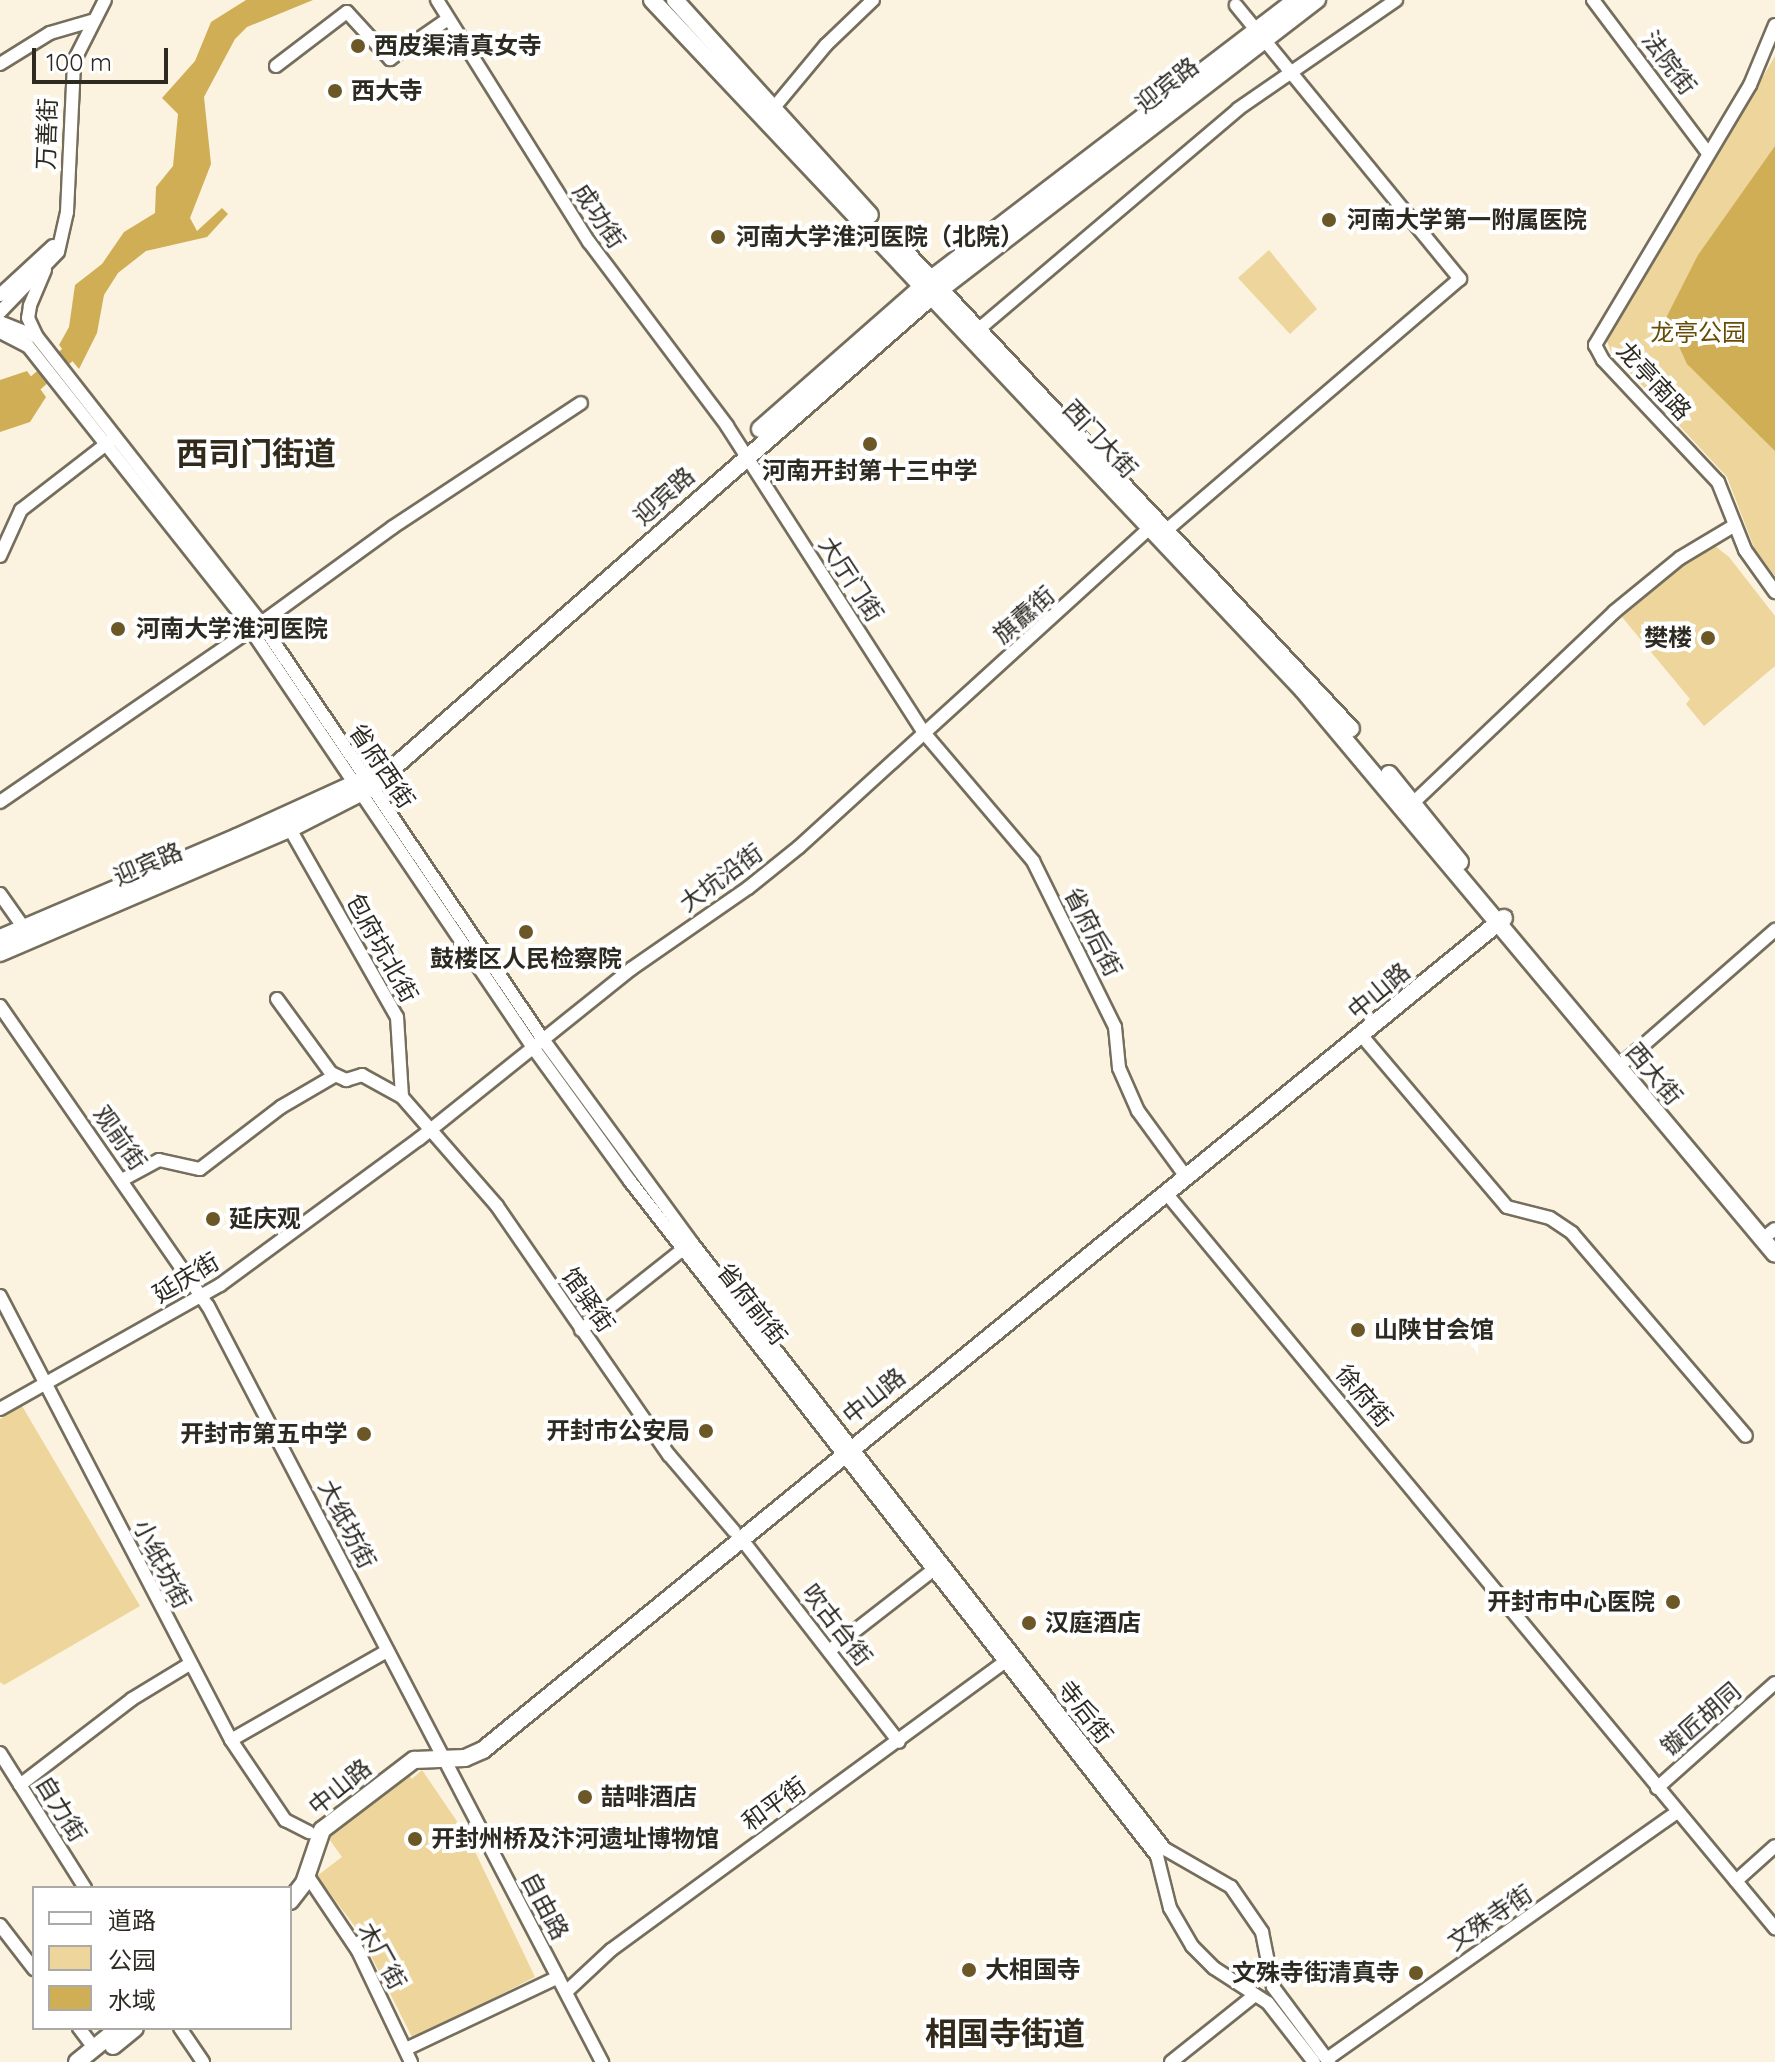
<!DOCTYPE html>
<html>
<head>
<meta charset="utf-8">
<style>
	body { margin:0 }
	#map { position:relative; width:1775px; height:2062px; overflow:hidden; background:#fbf3df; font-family:Quicksand,"Noto Sans SC",sans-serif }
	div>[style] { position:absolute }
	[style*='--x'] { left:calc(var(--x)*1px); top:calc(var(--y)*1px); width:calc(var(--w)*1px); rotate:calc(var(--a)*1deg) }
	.green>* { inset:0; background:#edd59b }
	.water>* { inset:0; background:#d0ae56 }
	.river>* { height:16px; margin:-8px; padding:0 8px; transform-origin:8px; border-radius:8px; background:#d0ae56 }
	.roads { filter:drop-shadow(2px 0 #756e5d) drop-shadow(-2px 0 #756e5d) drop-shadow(0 2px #756e5d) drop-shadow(0 -2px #756e5d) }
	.minor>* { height:12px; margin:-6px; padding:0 6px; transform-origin:6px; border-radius:6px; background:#fff }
	.major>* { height:16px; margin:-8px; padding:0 8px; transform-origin:8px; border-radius:8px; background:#fff }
	.dots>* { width:22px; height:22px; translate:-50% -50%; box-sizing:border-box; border:4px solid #fff; border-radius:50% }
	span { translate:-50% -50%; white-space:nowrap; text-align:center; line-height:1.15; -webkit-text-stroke:8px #fff; paint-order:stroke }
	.poi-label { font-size:24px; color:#2d2a22; font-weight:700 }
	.left { translate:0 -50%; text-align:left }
	.right { translate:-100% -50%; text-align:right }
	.street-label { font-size:24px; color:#2d2a22 }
	.park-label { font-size:24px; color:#654d05 }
	.district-label { font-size:32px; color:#322b1c; font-weight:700 }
	.legend { position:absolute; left:32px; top:1886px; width:260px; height:144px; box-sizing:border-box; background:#fff; border:2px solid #abaaa7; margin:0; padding:10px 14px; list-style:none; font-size:24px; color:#2d2a22 }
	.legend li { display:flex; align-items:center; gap:16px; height:40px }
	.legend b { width:40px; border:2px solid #abaaa7 }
	.scale { position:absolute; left:32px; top:48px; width:136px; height:36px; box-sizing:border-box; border:4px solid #2d2a22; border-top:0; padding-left:10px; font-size:24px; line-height:28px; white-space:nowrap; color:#2d2a22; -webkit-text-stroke:6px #fff; paint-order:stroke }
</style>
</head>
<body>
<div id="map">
	<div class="green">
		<div style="clip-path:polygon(1775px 56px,1775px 576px,1755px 550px,1727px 477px,1611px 352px,1607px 341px)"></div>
		<div style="clip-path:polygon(1269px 250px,1317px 309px,1290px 334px,1238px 278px)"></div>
		<div style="clip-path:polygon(1715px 546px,1729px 557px,1775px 616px,1775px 666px,1704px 726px,1686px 704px,1690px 699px,1622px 617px,1703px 549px)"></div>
		<div style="clip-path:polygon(22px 1406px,140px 1606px,4px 1685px,0 1682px,0 1419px)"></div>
		<div style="clip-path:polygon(422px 1770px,469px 1839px,535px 1977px,413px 2039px,359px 1932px,317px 1876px,342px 1857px,327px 1836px,409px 1775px,412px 1779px)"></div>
	</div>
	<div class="water">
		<div style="clip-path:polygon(246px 0,313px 0,247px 27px,235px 39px,204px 97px,211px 164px,190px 218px,197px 231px,222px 208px,228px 214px,207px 237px,146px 251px,118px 273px,104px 295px,97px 333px,79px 369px,59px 345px,69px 327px,75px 285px,102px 264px,124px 232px,155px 213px,156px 187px,173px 166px,178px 114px,162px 98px,195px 61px,211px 22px)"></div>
		<div style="clip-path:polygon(1775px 146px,1775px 451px,1687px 364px,1666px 318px,1698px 255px)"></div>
		<div style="clip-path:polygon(27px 371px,46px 397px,30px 422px,0 432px,0 380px)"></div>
	</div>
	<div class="river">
		<div style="--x:22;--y:395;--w:79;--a:-41.4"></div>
	</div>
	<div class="roads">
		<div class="minor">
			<div style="--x:437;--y:0;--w:286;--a:57.9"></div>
			<div style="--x:589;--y:242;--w:230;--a:53.1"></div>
			<div style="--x:727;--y:426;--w:366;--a:57.3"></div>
			<div style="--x:925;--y:734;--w:167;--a:49.6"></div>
			<div style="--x:1033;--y:861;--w:185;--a:63.7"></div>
			<div style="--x:1115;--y:1027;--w:41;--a:84.4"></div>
			<div style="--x:1119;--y:1068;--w:47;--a:66.2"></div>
			<div style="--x:1138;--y:1111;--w:73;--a:53.9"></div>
			<div style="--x:1593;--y:0;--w:191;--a:53.1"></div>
			<div style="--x:1775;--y:25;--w:65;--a:112.6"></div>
			<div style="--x:1750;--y:85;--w:303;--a:120.8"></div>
			<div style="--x:1595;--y:345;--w:17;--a:62"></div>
			<div style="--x:1603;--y:360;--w:168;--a:46.7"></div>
			<div style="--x:1718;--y:482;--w:73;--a:68.3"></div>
			<div style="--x:1745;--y:550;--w:52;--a:54.5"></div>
			<div style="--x:0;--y:64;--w:59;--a:-31.8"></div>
			<div style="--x:50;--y:33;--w:43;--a:-16.3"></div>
			<div style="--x:276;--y:66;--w:89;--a:-37.3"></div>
			<div style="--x:347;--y:12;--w:64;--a:47.5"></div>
			<div style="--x:390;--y:59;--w:70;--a:-34.6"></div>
			<div style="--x:772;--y:110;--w:85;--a:-50.3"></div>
			<div style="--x:826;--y:45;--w:65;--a:-43.8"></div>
			<div style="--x:45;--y:270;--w:39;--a:113"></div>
			<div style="--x:30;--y:306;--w:12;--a:99"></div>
			<div style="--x:28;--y:318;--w:21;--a:65"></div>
			<div style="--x:37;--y:337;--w:363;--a:51.9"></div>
			<div style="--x:261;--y:623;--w:501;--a:55.9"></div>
			<div style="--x:542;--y:1038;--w:254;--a:53.8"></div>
			<div style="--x:692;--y:1243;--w:769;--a:52.03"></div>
			<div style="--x:1165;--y:1849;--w:76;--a:29.9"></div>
			<div style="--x:1231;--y:1887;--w:55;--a:55.4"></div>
			<div style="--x:1262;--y:1932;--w:56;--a:78.7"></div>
			<div style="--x:1273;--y:1987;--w:94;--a:53.3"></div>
			<div style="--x:0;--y:295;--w:72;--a:-42.8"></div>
			<div style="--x:0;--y:312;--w:83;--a:-46"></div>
			<div style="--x:58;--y:252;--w:41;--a:-77.3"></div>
			<div style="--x:67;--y:212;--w:151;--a:-87.3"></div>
			<div style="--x:74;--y:61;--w:68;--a:-63.1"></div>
			<div style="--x:0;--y:322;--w:37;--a:22"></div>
			<div style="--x:979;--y:329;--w:340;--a:-40.3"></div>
			<div style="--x:1238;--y:109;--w:192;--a:-34.6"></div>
			<div style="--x:0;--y:332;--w:31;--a:27"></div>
			<div style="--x:28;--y:346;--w:335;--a:51.6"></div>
			<div style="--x:236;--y:608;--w:529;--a:55.95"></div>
			<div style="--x:532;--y:1046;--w:167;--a:54"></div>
			<div style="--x:630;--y:1181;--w:856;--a:52.02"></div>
			<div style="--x:1157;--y:1856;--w:54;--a:76"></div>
			<div style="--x:1170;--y:1908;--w:44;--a:59.9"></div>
			<div style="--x:1192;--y:1946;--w:31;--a:45"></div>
			<div style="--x:1214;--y:1968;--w:64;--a:32.9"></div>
			<div style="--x:1268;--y:2003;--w:75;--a:52.1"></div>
			<div style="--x:1169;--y:528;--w:383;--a:-40.6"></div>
			<div style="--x:1460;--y:279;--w:354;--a:-129.3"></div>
			<div style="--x:0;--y:556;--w:51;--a:-65.5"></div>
			<div style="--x:21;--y:510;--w:116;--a:-37.7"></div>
			<div style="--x:261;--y:623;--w:163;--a:-36"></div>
			<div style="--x:393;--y:527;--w:225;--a:-33.4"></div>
			<div style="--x:0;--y:802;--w:306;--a:-34.5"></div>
			<div style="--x:1414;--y:802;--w:276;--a:-43.5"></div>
			<div style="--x:1614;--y:612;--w:85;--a:-39.3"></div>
			<div style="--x:1680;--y:558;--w:64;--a:-31"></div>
			<div style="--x:290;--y:829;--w:216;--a:60.4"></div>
			<div style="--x:397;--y:1017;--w:80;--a:86.4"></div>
			<div style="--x:402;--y:1097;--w:145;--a:48.9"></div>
			<div style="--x:497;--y:1206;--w:303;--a:55.4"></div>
			<div style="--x:669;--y:1455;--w:100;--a:49.5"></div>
			<div style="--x:0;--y:894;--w:42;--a:54.8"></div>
			<div style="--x:277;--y:999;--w:92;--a:53.9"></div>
			<div style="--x:331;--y:1073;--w:17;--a:25"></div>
			<div style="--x:346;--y:1080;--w:17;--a:-17"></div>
			<div style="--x:362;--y:1075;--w:46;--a:28.8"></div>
			<div style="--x:0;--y:1006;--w:365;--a:55.3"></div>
			<div style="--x:208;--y:1306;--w:853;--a:62.47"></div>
			<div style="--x:1362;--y:1036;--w:224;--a:49.7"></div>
			<div style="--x:1507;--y:1207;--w:44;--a:14.3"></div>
			<div style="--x:1550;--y:1218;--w:27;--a:34"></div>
			<div style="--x:1572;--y:1233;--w:267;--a:49.4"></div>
			<div style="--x:1624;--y:1062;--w:201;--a:-41.2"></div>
			<div style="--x:122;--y:1180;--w:42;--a:-28.4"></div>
			<div style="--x:159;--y:1160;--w:42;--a:12.4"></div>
			<div style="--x:200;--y:1169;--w:102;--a:-37.4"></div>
			<div style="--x:281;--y:1107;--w:61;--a:-30.3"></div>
			<div style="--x:1166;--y:1193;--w:955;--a:50.36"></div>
			<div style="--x:1770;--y:1233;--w:6;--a:-39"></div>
			<div style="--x:0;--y:1296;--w:500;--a:62.51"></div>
			<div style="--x:231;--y:1740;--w:97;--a:56"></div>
			<div style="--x:285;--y:1820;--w:27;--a:27"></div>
			<div style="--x:581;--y:1330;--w:129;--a:-38.4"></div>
			<div style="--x:0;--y:1409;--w:253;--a:-29.4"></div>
			<div style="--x:220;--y:1285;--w:247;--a:-36.3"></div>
			<div style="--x:419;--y:1139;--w:272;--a:-38.7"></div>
			<div style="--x:631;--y:969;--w:142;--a:-34.7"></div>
			<div style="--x:748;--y:888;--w:65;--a:-38.8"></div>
			<div style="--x:799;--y:847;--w:474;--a:-42.3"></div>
			<div style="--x:740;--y:1537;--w:259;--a:52.2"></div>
			<div style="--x:829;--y:1651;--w:132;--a:-37.9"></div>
			<div style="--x:231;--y:1740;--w:180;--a:-29.7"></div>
			<div style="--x:0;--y:1753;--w:160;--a:57.8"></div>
			<div style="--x:20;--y:1785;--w:141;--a:-37.5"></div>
			<div style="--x:132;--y:1699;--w:66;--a:-31.3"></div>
			<div style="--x:1657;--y:1788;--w:158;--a:-41.7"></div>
			<div style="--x:307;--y:1875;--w:92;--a:56.1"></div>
			<div style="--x:358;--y:1951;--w:123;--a:64.5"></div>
			<div style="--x:1736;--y:1881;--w:52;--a:-41.9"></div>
			<div style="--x:0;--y:1925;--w:56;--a:52.3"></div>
			<div style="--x:566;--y:1992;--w:62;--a:-43"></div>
			<div style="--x:611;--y:1950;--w:494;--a:-36.2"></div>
			<div style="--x:79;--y:2028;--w:25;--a:53"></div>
			<div style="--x:180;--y:2028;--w:41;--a:55.9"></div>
			<div style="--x:406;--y:2049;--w:168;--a:-25.3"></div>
			<div style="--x:1327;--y:2059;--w:428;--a:-35.2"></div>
			<div style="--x:1171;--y:2062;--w:107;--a:-38.6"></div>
		</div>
		<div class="major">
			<div style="--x:652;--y:0;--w:949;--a:46.67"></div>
			<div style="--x:1303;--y:690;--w:735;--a:50.07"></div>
			<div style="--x:675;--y:0;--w:290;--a:47.8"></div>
			<div style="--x:894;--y:240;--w:669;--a:46.94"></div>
			<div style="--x:760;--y:429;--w:227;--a:-41.3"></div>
			<div style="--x:931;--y:279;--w:459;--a:-37.4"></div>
			<div style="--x:1389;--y:774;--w:113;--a:51.1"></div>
			<div style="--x:0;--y:938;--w:258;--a:-23.1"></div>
			<div style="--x:237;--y:837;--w:140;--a:-24.5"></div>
			<div style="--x:364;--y:779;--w:21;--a:-37"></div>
			<div style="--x:0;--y:953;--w:315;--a:-23.2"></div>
			<div style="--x:290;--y:829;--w:90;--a:-27.1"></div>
			<div style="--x:370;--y:788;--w:747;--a:-41.2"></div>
			<div style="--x:932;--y:296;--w:486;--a:-37.6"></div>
			<div style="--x:290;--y:1901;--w:23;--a:-52"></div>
			<div style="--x:304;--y:1883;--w:56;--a:-71.2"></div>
			<div style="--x:322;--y:1830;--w:116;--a:-37.3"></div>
			<div style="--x:414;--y:1760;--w:51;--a:-2.2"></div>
			<div style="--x:465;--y:1758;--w:20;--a:-24"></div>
			<div style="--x:483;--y:1750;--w:1317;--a:-39.18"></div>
			<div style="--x:113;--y:2046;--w:28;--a:-39"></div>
			<div style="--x:77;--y:2062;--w:54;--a:-39"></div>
		</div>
	</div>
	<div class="dots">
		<div style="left:358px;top:46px;background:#6c5827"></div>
		<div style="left:335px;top:91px;background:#6c5827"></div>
		<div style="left:1329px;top:220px;background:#6c5827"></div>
		<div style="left:718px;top:237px;background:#6c5827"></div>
		<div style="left:870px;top:444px;background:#6c5827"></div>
		<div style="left:118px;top:629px;background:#6c5827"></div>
		<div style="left:1708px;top:638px;background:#6c5827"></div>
		<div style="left:526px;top:932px;background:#6c5827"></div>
		<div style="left:213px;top:1219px;background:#6c5827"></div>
		<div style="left:1358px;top:1330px;background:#6c5827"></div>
		<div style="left:706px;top:1431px;background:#6c5827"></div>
		<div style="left:364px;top:1434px;background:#6c5827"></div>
		<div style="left:1673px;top:1602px;background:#6c5827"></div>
		<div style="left:1029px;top:1623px;background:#6c5827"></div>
		<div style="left:585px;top:1797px;background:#6c5827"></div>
		<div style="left:415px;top:1839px;background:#6c5827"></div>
		<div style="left:969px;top:1970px;background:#6c5827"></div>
		<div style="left:1416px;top:1973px;background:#6c5827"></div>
	</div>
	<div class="poi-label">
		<span class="left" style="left:374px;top:46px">西皮渠清真女寺</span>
		<span class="left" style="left:351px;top:91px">西大寺</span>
		<span class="left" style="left:1347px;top:220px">河南大学第一附属医院</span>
		<span class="left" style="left:736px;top:237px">河南大学淮河医院（北院）</span>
		<span style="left:870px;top:471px">河南开封第十三中学</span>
		<span class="left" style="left:136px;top:629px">河南大学淮河医院</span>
		<span class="right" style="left:1692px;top:638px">樊楼</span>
		<span style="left:526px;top:959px">鼓楼区人民检察院</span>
		<span class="left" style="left:229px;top:1219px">延庆观</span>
		<span class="left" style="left:1374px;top:1330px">山陕甘会馆</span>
		<span class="right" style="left:690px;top:1431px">开封市公安局</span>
		<span class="right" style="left:348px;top:1434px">开封市第五中学</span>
		<span class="right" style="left:1655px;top:1602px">开封市中心医院</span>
		<span class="left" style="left:1045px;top:1623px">汉庭酒店</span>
		<span class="left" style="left:601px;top:1797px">喆啡酒店</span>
		<span class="left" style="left:431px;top:1839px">开封州桥及汴河遗址博物馆</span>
		<span class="left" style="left:985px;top:1970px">大相国寺</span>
		<span class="right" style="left:1400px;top:1973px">文殊寺街清真寺</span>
	</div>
	<div class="street-label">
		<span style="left:1669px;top:63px;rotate:53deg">法院街</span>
		<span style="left:1167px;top:85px;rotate:-38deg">迎宾路</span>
		<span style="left:47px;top:134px;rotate:-88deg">万善街</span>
		<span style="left:599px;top:216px;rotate:56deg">成功街</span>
		<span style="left:1654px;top:381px;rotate:47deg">龙亭南路</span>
		<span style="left:1100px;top:439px;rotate:47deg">西门大街</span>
		<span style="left:664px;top:496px;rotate:-42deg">迎宾路</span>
		<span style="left:851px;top:579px;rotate:57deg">大厅门街</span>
		<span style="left:1024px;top:615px;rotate:-41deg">旗纛街</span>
		<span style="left:382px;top:766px;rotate:56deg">省府西街</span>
		<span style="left:148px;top:864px;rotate:-23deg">迎宾路</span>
		<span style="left:721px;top:878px;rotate:-36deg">大坑沿街</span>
		<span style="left:1093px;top:932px;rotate:63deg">省府后街</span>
		<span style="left:382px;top:948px;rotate:61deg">包府坑北街</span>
		<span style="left:1379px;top:991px;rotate:-40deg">中山路</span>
		<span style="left:1654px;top:1074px;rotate:50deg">西大街</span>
		<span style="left:120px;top:1138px;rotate:55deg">观前街</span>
		<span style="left:186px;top:1278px;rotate:-31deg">延庆街</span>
		<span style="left:588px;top:1300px;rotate:55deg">馆驿街</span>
		<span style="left:752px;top:1304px;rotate:52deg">省府前街</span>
		<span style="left:874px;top:1396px;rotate:-39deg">中山路</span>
		<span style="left:1364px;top:1396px;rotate:50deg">徐府街</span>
		<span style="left:347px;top:1524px;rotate:63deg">大纸坊街</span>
		<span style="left:162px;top:1564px;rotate:63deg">小纸坊街</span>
		<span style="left:837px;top:1625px;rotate:52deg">吹古台街</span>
		<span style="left:1085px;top:1712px;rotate:52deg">寺后街</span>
		<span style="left:1701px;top:1719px;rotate:-41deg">镟匠胡同</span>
		<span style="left:340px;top:1787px;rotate:-39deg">中山路</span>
		<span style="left:774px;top:1804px;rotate:-36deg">和平街</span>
		<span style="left:61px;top:1809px;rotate:58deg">自力街</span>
		<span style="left:545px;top:1906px;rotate:62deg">自由路</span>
		<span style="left:1490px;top:1918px;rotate:-34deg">文殊寺街</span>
		<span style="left:382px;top:1956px;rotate:61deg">木厂街</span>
	</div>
	<div class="park-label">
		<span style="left:1698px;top:333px">龙亭公园</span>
	</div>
	<div class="district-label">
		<span style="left:256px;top:453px">西司门街道</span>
		<span style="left:1005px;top:2033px">相国寺街道</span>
	</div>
	<ul class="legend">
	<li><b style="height:10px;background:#fff"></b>道路</li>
	<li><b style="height:22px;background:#edd59b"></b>公园</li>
	<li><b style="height:22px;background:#d0ae56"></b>水域</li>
	</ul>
	<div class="scale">100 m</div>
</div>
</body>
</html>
